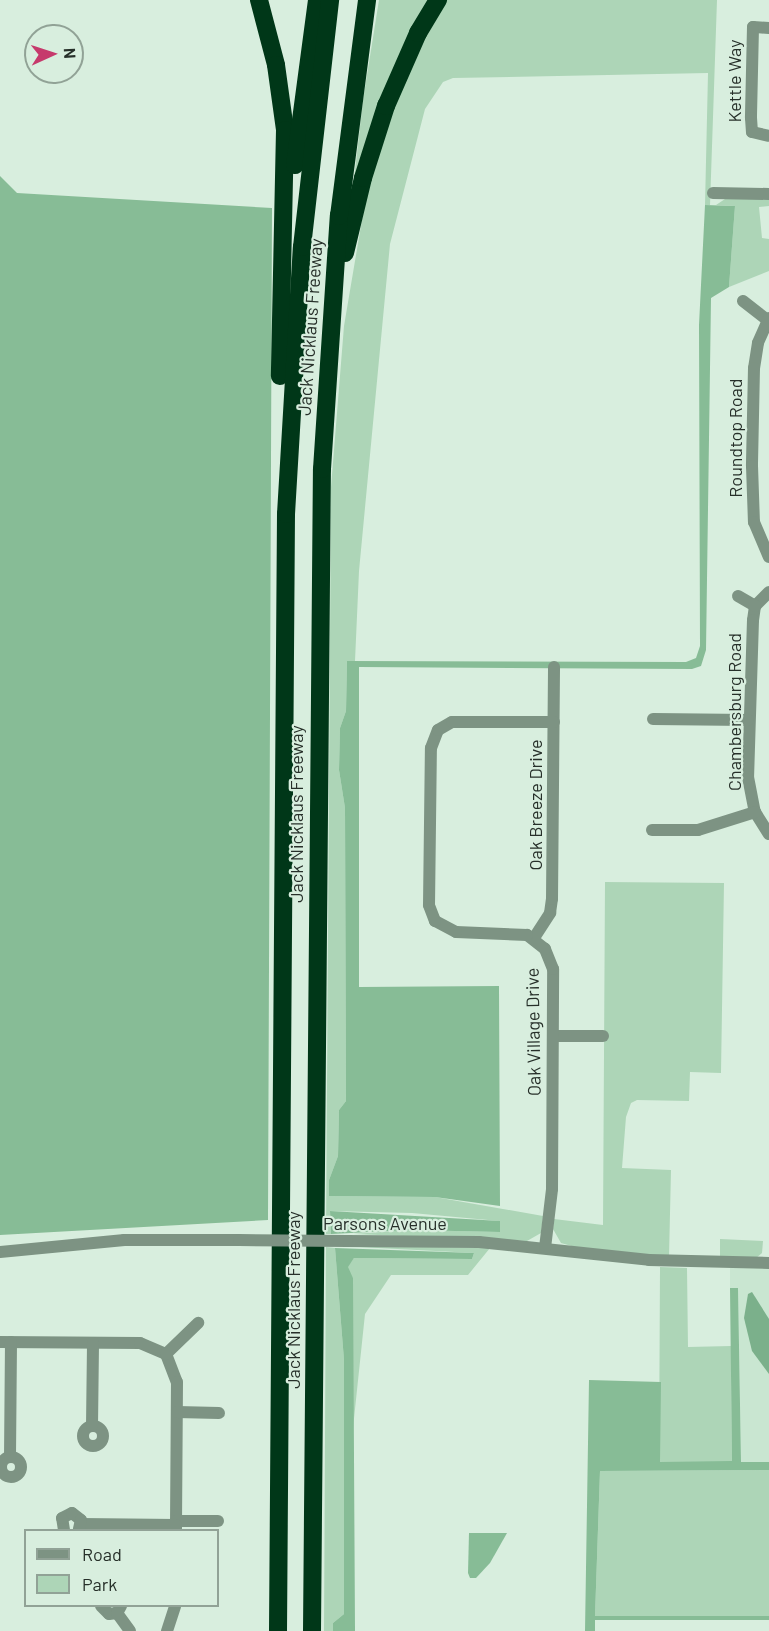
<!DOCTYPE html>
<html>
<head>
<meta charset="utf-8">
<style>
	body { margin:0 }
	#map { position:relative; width:769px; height:1631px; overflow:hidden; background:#d8eede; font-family:Barlow,sans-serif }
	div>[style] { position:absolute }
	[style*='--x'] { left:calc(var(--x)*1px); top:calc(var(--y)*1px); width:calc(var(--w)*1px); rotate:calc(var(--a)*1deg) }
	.built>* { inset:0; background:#c9e6d1 }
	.green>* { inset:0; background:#add5b7 }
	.forest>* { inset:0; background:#87bc96 }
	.water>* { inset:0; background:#7bb08b }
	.minor>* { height:12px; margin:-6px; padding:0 6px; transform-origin:6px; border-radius:6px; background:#7d9383 }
	.minor>.ring { margin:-6px; padding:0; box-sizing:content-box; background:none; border:12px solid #7d9383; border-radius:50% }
	.highway>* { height:18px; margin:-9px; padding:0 9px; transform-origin:9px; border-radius:9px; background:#003718 }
	.minor-bridge>* { height:12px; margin:-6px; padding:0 6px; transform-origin:6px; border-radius:6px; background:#7d9383 }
	span { translate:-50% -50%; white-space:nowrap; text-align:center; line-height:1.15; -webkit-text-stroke:4.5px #d8eede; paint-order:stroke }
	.street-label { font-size:18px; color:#262f29 }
	.legend { position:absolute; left:24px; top:1529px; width:195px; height:78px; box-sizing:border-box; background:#d8eede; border:2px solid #91a296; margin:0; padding:8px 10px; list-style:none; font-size:18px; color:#262f29 }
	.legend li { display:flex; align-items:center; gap:12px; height:30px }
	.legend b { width:30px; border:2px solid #91a296 }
	.north { position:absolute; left:24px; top:24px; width:60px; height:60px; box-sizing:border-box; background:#d8eede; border:2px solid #91a296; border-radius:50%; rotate:87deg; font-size:16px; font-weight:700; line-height:24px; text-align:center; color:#262f29 }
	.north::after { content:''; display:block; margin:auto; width:21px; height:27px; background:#c63a6c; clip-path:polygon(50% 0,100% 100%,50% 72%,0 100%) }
</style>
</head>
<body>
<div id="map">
	<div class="built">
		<div style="clip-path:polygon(730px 1268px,769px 1268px,769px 1462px,741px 1462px,738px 1288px,730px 1288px)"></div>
	</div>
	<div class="green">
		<div style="clip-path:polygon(379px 0,434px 0,352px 197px,363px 100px)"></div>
		<div style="clip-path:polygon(443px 0,717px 0,710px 205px,705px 205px,708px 73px,453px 78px,443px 82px,425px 109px,390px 244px,359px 571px,355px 661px,347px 661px,346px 711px,340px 728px,339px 770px,345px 808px,346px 1101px,339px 1110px,338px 1156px,329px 1180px,329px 1196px,435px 1197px,543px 1216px,541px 1233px,527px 1241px,353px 1234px,410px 1230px,500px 1232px,499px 1221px,412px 1213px,330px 1211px,331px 1234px,326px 1234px,331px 487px,344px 326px,367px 190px,396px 94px)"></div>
		<div style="clip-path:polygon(769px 198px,769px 206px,759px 207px,762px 238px,769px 239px,769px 271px,729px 287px,735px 206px,716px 205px,725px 199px)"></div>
		<div style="clip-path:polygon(605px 882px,724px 883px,721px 1073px,690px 1072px,689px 1101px,637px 1100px,631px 1103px,626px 1117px,622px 1168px,671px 1170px,669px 1257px,575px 1247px,561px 1243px,553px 1229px,554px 1219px,603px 1225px)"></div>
		<div style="clip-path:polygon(720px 1239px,763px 1241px,762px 1253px,755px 1259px,720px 1258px)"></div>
		<div style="clip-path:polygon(393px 1246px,490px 1248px,468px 1275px,391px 1275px,365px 1314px,353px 1428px,353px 1279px,347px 1267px,354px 1258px,472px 1259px,474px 1253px,359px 1247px)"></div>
		<div style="clip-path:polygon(326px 1247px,335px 1248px,344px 1360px,344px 1614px,333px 1623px,333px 1631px,324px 1631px)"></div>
		<div style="clip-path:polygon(660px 1267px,687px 1268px,688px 1347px,731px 1346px,732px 1462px,659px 1462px)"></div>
		<div style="clip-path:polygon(769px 1470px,769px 1616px,595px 1616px,600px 1471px)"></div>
	</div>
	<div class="forest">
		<div style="clip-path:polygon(0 176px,17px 193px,272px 208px,268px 1220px,0 1235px)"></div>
		<div style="clip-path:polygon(705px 205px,735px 206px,729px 287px,711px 298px,706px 650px,701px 666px,692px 669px,359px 667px,359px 987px,499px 986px,500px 1206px,435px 1197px,329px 1196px,329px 1180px,338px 1156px,339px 1110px,346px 1101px,345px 808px,339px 770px,340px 728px,346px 711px,347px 661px,686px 662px,696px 658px,700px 646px,699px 325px)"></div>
		<div style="clip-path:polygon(330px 1211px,500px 1221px,500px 1232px,410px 1230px,331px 1234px)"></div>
		<div style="clip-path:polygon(335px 1248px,474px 1253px,472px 1259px,354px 1258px,348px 1267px,353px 1278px,355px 1631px,333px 1631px,333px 1623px,344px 1614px,344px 1360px)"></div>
		<div style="clip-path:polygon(730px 1288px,738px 1288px,741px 1462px,769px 1462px,769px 1470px,600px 1471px,595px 1616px,769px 1616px,769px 1620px,595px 1620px,595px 1631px,585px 1631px,589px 1380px,661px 1382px,660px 1462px,732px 1461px)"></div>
		<div style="clip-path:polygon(469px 1533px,507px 1533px,490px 1563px,476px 1578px,470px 1578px,468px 1573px)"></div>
	</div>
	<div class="water">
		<div style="clip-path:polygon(752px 1292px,769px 1319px,769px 1374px,752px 1351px,744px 1318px,748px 1294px)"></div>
	</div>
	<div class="minor">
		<div style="--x:769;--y:28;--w:16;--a:-176"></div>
		<div style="--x:753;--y:27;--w:91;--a:91.3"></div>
		<div style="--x:751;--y:118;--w:14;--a:86"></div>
		<div style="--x:752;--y:132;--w:17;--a:13"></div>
		<div style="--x:713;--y:193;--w:56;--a:1"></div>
		<div style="--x:743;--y:301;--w:31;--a:38"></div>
		<div style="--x:769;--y:318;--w:27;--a:114"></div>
		<div style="--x:758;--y:343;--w:25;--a:99"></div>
		<div style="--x:754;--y:368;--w:98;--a:91.2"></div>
		<div style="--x:752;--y:466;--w:56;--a:88"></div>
		<div style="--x:754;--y:522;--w:38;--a:67"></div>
		<div style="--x:769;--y:592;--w:20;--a:135"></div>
		<div style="--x:755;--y:606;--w:14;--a:98"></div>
		<div style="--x:753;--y:620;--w:157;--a:91.8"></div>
		<div style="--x:748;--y:777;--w:36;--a:79"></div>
		<div style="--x:755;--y:812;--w:26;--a:58"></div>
		<div style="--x:738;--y:596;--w:20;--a:30"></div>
		<div style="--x:653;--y:719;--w:95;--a:0.6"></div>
		<div style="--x:652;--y:830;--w:46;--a:0"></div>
		<div style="--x:698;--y:830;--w:60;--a:-17.5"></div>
		<div style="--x:534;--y:938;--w:30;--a:-57"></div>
		<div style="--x:550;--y:913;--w:14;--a:-82"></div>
		<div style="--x:552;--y:899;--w:232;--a:-89.5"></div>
		<div style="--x:553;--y:1036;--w:50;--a:0"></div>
		<div style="--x:347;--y:1241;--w:132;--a:0.4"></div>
		<div style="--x:479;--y:1242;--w:171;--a:6"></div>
		<div style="--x:649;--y:1260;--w:120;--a:1.4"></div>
		<div style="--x:545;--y:1248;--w:59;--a:-83.2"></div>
		<div style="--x:552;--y:1189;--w:220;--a:-89.7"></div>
		<div style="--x:553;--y:969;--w:22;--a:-112"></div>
		<div style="--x:545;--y:949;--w:23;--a:-142"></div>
		<div style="--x:527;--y:935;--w:71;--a:-177.6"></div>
		<div style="--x:456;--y:932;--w:24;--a:-152"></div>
		<div style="--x:435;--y:921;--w:17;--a:-111"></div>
		<div style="--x:429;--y:905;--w:157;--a:-89.3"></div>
		<div style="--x:431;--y:748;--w:19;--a:-69"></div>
		<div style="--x:438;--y:730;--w:16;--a:-30"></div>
		<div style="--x:452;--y:722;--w:102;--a:0"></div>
		<div style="--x:0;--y:1252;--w:125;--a:-5.5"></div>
		<div style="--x:124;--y:1240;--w:115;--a:0"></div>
		<div style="--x:0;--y:1342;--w:140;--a:0.4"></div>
		<div style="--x:140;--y:1343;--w:28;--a:23"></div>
		<div style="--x:166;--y:1354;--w:30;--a:69"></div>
		<div style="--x:177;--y:1382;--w:148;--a:90.4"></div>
		<div style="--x:166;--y:1354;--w:45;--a:-44.1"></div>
		<div style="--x:177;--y:1412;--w:42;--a:1.4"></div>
		<div class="ring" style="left:83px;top:1426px;width:8px;height:8px"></div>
		<div style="--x:92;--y:1426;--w:83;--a:-89.3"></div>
		<div class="ring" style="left:1px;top:1457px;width:8px;height:8px"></div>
		<div style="--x:10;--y:1457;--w:115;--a:-89.5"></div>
		<div style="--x:176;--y:1521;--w:42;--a:0"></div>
		<div style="--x:81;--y:1524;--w:95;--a:0.6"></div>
		<div style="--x:64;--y:1530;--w:12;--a:-99"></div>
		<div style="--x:62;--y:1518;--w:11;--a:-27"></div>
		<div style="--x:72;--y:1513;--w:11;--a:38"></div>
		<div style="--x:81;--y:1520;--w:9;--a:103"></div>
		<div style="--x:101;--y:1606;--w:11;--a:45"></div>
		<div style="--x:109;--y:1614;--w:8;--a:-7"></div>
		<div style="--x:117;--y:1613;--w:8;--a:-60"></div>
		<div style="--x:117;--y:1613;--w:22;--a:54"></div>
		<div style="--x:167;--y:1631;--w:26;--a:-72"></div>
	</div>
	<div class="highway">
		<div style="--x:259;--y:0;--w:67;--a:75.3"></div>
		<div style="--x:276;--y:65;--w:66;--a:82.1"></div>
		<div style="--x:285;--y:130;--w:246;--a:91.2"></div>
		<div style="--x:295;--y:165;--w:166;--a:-82.4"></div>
		<div style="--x:345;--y:253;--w:77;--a:-76.5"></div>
		<div style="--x:363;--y:178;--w:76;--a:-72.3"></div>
		<div style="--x:386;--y:106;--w:80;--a:-66.3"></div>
		<div style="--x:418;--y:33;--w:39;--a:-59"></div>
		<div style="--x:278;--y:1631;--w:1117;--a:-89.59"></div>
		<div style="--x:286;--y:514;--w:267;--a:-86.6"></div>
		<div style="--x:302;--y:247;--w:249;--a:-83.5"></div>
		<div style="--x:312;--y:1631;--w:1162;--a:-89.51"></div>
		<div style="--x:322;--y:469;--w:254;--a:-86.2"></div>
		<div style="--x:339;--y:216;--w:218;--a:-82.6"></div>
	</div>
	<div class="minor-bridge">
		<div style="--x:239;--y:1240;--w:108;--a:0.5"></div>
	</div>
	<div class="street-label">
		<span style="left:734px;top:81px;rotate:-90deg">Kettle Way</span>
		<span style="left:310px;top:327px;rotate:-86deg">Jack Nicklaus Freeway</span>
		<span style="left:735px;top:438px;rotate:-90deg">Roundtop Road</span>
		<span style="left:734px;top:712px;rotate:-90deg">Chambersburg Road</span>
		<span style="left:535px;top:805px;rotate:-90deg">Oak Breeze Drive</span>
		<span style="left:296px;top:814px;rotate:-90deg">Jack Nicklaus Freeway</span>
		<span style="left:533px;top:1032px;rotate:-91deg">Oak Village Drive</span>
		<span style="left:385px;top:1223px">Parsons Avenue</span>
		<span style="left:293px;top:1300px;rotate:-90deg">Jack Nicklaus Freeway</span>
	</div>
	<ul class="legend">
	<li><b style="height:8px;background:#7d9383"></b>Road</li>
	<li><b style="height:16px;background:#add5b7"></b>Park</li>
	</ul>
	<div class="north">N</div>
</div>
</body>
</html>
